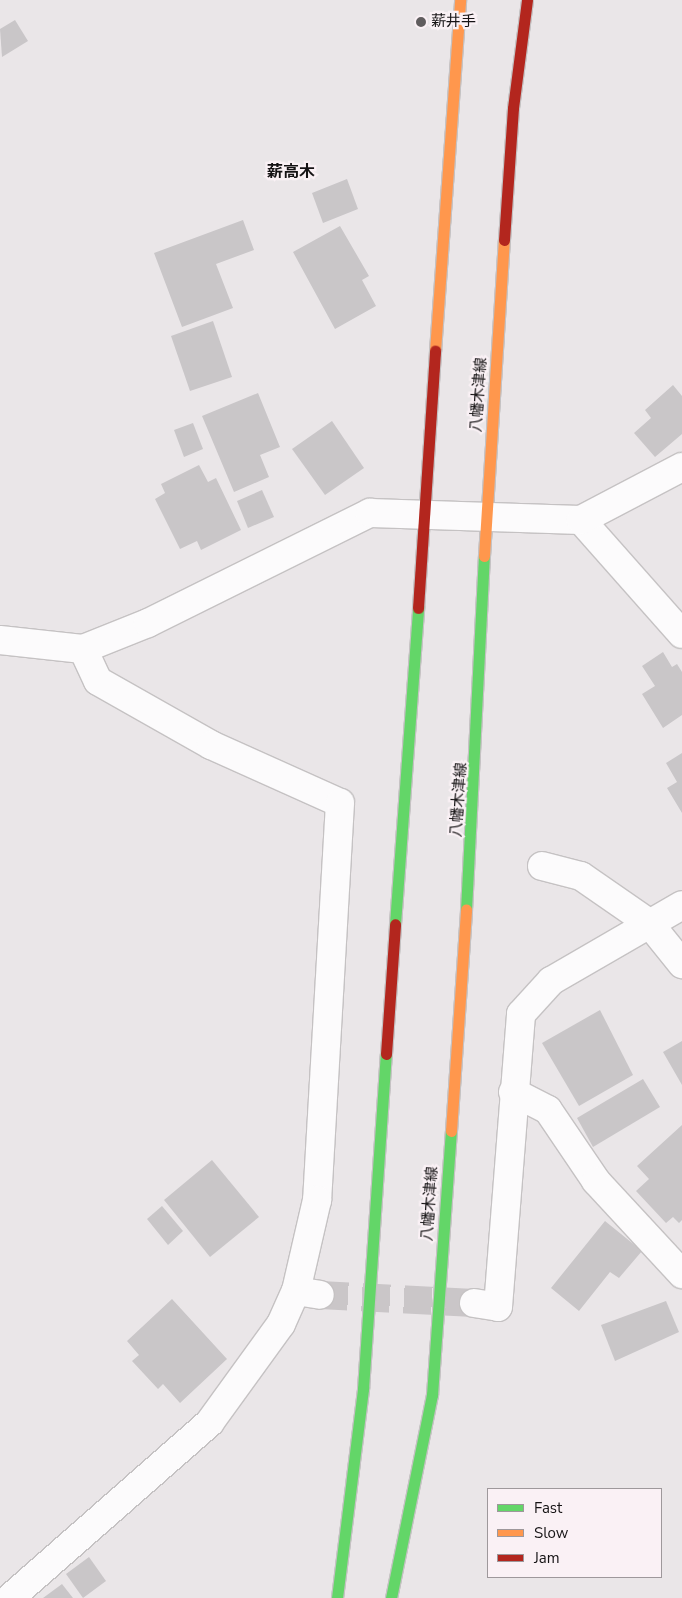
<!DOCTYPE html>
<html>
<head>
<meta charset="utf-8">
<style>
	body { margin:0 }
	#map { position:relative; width:682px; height:1598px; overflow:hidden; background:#eae6e8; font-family:"Nunito Sans","Noto Sans JP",sans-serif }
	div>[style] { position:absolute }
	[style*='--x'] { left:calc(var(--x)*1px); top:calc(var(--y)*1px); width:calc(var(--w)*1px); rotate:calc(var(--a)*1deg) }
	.building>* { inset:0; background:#c9c6c8 }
	.street-tunnel>* { height:28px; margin-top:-14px; transform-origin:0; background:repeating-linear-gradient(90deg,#cac6c8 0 28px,transparent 0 42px) }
	.roads { filter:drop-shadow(1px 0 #c5c2c3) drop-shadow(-1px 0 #c5c2c3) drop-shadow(0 1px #c5c2c3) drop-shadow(0 -1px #c5c2c3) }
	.street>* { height:28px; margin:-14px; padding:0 14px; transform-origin:14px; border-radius:14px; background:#fcfbfc }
	.fast>* { height:11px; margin:-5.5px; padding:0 5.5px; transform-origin:5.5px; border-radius:5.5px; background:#63d668 }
	.slow>* { height:11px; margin:-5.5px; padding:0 5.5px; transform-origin:5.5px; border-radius:5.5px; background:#ff974d }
	.jam>* { height:11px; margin:-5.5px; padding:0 5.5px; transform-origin:5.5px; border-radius:5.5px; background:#b3261e }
	.dots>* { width:14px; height:14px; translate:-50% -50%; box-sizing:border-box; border:2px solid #faf1f5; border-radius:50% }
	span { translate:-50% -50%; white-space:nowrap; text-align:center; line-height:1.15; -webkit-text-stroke:4.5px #faf1f5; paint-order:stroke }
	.poi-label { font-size:15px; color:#151314 }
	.left { translate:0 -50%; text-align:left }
	.street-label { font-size:15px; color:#151314 }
	.neighbourhood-label { font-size:16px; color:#151314; font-weight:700 }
	.legend { position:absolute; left:487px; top:1488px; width:175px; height:90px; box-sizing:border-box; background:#faf1f5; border:1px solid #9e989b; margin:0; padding:6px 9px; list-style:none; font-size:15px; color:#151314 }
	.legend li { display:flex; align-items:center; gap:10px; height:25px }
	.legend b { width:25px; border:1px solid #9e989b }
</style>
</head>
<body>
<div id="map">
	<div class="building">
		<div style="clip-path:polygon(15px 20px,28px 41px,2px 57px,0 29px)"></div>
		<div style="clip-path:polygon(347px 179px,358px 209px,323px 223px,312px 193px)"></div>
		<div style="clip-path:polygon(243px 220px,254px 250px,216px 264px,233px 308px,182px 327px,154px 253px)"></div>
		<div style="clip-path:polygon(340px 226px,369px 276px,362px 280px,376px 306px,335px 329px,293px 252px)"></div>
		<div style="clip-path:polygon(213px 321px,232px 377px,190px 391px,171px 336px)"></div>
		<div style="clip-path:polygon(673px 385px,682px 396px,682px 434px,655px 457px,634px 433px,651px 418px,645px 410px)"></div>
		<div style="clip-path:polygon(258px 393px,280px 447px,260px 455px,269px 477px,234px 492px,202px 416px)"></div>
		<div style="clip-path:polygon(332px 421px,364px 468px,325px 495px,292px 449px)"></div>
		<div style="clip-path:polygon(193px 423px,203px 449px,184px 457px,174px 430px)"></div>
		<div style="clip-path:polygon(199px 465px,208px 482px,216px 478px,241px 530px,201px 550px,197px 541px,180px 549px,155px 499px,165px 493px,161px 484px)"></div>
		<div style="clip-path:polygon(262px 490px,274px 517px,248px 528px,237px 501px)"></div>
		<div style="clip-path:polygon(663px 652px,672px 667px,677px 664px,682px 672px,682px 715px,663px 728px,642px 694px,655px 686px,642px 666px)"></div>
		<div style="clip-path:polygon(682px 753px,682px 813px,667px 788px,677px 782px,666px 763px)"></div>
		<div style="clip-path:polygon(600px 1010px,633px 1075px,579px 1106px,542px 1043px)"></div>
		<div style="clip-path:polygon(682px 1041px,682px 1085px,663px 1052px)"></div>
		<div style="clip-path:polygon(643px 1079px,660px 1107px,593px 1147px,577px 1118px)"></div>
		<div style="clip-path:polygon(682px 1125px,682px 1220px,679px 1223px,673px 1217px,666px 1223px,636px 1191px,649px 1179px,637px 1166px)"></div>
		<div style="clip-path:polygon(212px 1160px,259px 1217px,210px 1257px,164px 1200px)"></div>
		<div style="clip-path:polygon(162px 1206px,183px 1231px,168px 1245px,147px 1219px)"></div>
		<div style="clip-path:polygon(605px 1221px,642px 1251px,619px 1278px,610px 1272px,579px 1311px,551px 1288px)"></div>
		<div style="clip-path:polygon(172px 1299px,227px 1359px,180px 1403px,163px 1384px,158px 1389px,132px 1361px,139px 1355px,127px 1341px)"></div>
		<div style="clip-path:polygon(666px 1301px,679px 1332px,615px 1361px,601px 1325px)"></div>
		<div style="clip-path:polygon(89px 1557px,106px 1581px,83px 1598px,66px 1574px)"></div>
		<div style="clip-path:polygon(62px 1584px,73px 1598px,43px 1598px)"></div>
	</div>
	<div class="street-tunnel">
		<div style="--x:320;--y:1295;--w:154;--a:3"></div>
	</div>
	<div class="roads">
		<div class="street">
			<div style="--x:581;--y:520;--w:152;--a:48.5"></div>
			<div style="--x:0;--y:640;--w:83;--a:6.2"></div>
			<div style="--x:83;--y:649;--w:70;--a:-21.8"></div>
			<div style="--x:148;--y:623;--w:248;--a:-26.4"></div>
			<div style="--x:370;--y:513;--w:211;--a:1.9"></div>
			<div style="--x:581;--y:520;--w:114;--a:-27.7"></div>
			<div style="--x:83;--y:649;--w:35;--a:65"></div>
			<div style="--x:98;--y:681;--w:130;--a:29.5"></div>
			<div style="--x:211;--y:745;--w:141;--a:24.2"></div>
			<div style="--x:340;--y:803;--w:398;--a:93.3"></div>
			<div style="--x:317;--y:1200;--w:93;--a:103"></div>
			<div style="--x:542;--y:866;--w:40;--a:14.4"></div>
			<div style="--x:581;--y:876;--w:83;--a:34.7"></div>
			<div style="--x:649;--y:923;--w:53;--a:51.2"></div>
			<div style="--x:513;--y:1092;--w:39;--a:27"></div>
			<div style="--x:548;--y:1110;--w:86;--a:55.9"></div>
			<div style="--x:596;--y:1181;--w:127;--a:47.2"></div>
			<div style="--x:474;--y:1303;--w:24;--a:9"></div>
			<div style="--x:498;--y:1307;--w:294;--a:-85.5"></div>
			<div style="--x:521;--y:1014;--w:45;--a:-47.7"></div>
			<div style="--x:551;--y:981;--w:151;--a:-30.1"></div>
			<div style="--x:10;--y:1598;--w:266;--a:-41.3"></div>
			<div style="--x:210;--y:1422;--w:121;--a:-54.1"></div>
			<div style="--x:281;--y:1324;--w:36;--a:-66"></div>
			<div style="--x:296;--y:1291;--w:24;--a:9"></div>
		</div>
		<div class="fast">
			<div style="--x:466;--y:910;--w:354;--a:-87.1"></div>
			<div style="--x:395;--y:924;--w:317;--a:-85.8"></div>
			<div style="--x:337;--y:1598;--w:211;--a:-82.9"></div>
			<div style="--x:363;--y:1389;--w:336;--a:-86.1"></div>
			<div style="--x:391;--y:1598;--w:207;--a:-78.6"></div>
			<div style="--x:432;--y:1395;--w:265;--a:-85.9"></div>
		</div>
		<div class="slow">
			<div style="--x:435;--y:351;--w:352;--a:-85.9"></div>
			<div style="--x:484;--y:556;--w:317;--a:-86.4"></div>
			<div style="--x:451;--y:1131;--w:222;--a:-86.1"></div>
		</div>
		<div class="jam">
			<div style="--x:504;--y:240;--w:132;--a:-86.1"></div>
			<div style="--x:513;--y:108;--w:109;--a:-82.6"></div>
			<div style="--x:418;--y:608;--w:258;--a:-86.2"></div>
			<div style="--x:386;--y:1054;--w:130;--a:-86"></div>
		</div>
	</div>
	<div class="dots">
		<div style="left:421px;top:22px;background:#605d5e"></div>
	</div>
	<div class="poi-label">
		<span class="left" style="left:431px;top:22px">薪井手</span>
	</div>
	<div class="street-label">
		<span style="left:479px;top:395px;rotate:-86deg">八幡木津線</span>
		<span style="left:459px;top:800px;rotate:-86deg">八幡木津線</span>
		<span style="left:430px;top:1204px;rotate:-86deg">八幡木津線</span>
	</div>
	<div class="neighbourhood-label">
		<span style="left:291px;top:172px">薪高木</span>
	</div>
	<ul class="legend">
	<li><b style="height:6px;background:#63d668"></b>Fast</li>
	<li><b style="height:6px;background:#ff974d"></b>Slow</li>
	<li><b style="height:6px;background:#b3261e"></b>Jam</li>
	</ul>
</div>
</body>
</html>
